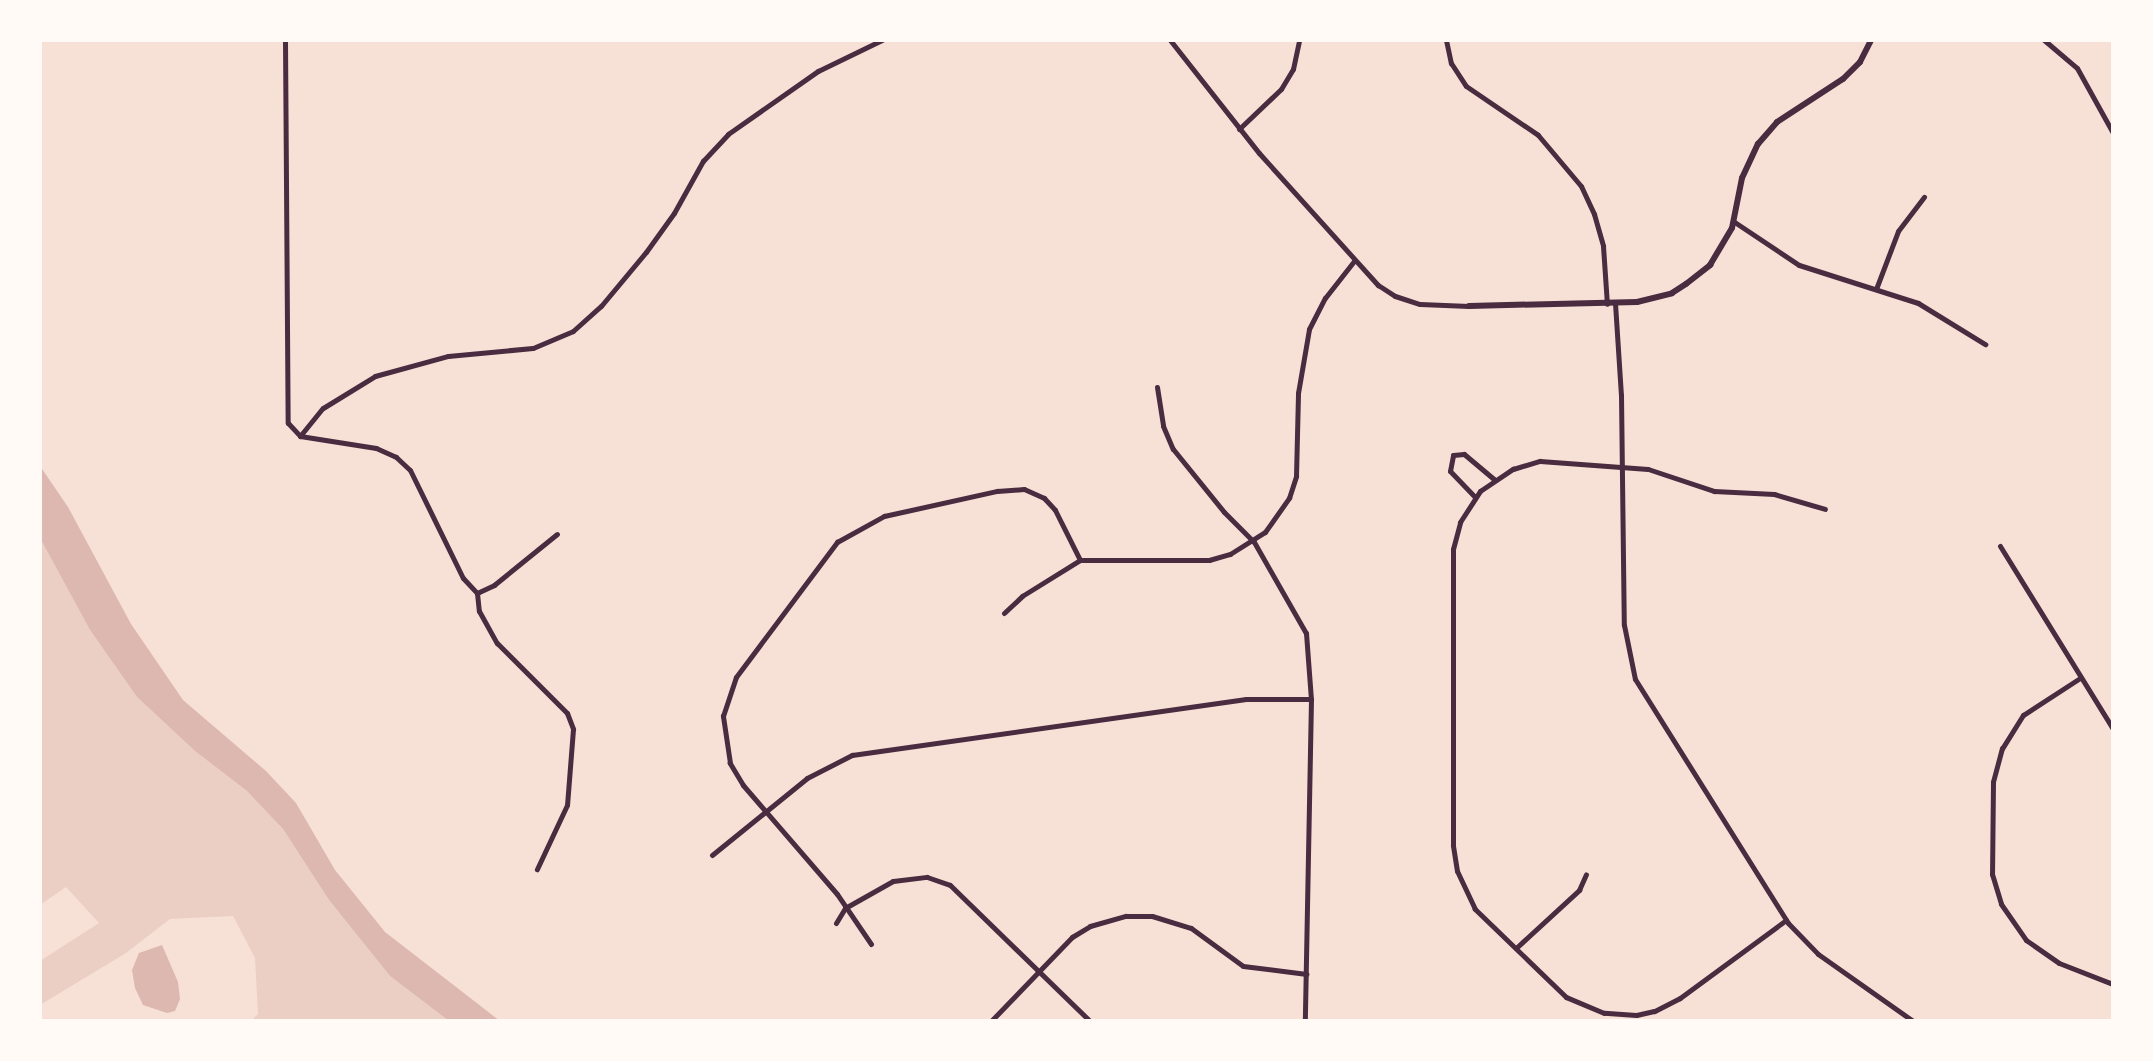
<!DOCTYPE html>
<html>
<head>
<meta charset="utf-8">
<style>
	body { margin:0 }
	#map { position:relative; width:2153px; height:1061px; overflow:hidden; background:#f7e1d7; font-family:Arial,sans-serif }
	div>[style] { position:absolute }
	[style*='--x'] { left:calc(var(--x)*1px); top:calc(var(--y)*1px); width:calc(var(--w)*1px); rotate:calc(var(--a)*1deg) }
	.green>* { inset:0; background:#ebcfc5 }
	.water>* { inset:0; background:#dcb8b0 }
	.minor>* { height:5px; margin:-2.5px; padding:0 2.5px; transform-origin:2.5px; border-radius:2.5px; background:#4a2c40 }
	.tertiary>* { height:6px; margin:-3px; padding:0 3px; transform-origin:3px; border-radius:3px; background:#4a2c40 }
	span { translate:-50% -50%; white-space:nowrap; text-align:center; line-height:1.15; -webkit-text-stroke:8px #fffaf5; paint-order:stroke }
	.frame { position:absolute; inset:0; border:42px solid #fffaf5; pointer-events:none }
</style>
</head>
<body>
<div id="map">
	<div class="green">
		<div style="clip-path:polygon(40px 538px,90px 630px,137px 697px,195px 751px,247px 791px,283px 829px,329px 900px,390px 976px,449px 1021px,251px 1021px,258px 1014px,255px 958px,233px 916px,170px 919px,126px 953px,40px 1005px,40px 961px,99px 923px,66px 887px,40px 905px)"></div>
	</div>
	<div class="water">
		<div style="clip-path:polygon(40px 466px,68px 507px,131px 624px,183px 700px,266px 771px,296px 803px,335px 870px,385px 932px,500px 1021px,449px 1021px,390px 976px,329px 900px,283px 829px,247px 791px,195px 751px,137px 697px,90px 630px,40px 538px)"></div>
		<div style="clip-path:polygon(162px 945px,178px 982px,180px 999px,175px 1011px,167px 1013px,143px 1005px,135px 988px,132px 970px,139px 953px)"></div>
	</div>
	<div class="minor">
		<div style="--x:285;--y:40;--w:383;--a:89.6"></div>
		<div style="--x:288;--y:423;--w:18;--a:47"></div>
		<div style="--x:300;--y:436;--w:77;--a:9"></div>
		<div style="--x:376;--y:448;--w:22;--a:24"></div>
		<div style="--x:396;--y:457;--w:19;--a:43"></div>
		<div style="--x:410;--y:470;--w:120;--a:63.9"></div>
		<div style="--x:463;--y:578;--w:21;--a:47"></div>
		<div style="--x:477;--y:593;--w:18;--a:84"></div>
		<div style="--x:479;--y:611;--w:37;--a:61"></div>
		<div style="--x:497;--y:643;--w:99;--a:45"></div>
		<div style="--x:567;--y:713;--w:17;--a:69"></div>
		<div style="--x:573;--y:729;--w:76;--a:94.5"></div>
		<div style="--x:567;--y:805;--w:71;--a:115.1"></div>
		<div style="--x:1170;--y:40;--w:144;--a:51.8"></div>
		<div style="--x:1259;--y:153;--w:178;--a:48"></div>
		<div style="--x:1378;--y:285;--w:20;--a:33"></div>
		<div style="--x:1395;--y:296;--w:26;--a:18"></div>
		<div style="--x:1420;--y:304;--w:49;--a:2.3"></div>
		<div style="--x:1446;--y:40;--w:24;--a:78"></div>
		<div style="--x:1451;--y:63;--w:27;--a:57"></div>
		<div style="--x:1466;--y:86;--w:87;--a:34.2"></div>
		<div style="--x:1538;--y:135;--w:67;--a:49.9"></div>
		<div style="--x:1581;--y:186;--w:31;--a:65"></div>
		<div style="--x:1594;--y:214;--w:33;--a:74"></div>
		<div style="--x:1603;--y:246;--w:58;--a:86.1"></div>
		<div style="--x:2044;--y:40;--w:43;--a:40.3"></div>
		<div style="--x:2077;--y:68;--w:74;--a:61"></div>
		<div style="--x:1239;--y:129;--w:58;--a:-43.6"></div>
		<div style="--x:1281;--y:89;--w:23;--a:-59"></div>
		<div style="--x:1293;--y:69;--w:30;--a:-78"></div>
		<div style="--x:1733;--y:221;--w:79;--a:33.7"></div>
		<div style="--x:1799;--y:265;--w:125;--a:17.7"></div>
		<div style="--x:1918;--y:303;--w:79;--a:31.5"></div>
		<div style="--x:1876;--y:289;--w:62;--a:-69.2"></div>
		<div style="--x:1898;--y:231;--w:43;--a:-52.6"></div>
		<div style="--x:1615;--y:303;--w:92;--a:86.3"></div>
		<div style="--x:1621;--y:395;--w:230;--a:89.3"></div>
		<div style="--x:1624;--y:625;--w:55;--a:78.5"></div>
		<div style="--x:1635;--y:679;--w:288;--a:57.9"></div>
		<div style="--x:1788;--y:923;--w:43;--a:45.9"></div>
		<div style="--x:1818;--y:954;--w:116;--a:35.2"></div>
		<div style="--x:1157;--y:387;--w:39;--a:81"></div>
		<div style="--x:1163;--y:426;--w:25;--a:67"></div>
		<div style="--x:1173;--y:449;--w:81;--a:51"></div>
		<div style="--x:1224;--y:512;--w:42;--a:45"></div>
		<div style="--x:1254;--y:542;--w:105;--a:60.3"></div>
		<div style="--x:1306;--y:633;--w:66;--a:85.7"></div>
		<div style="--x:1311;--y:699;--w:322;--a:91.1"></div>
		<div style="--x:300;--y:436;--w:36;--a:-51"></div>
		<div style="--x:323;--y:408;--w:61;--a:-31.6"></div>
		<div style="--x:375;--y:376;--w:76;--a:-15.3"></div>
		<div style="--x:448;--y:356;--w:85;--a:-5.4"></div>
		<div style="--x:533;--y:348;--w:43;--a:-23"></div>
		<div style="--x:573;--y:331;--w:38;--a:-42"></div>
		<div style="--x:601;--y:306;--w:70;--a:-50.2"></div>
		<div style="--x:646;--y:252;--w:48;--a:-54.3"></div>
		<div style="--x:674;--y:213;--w:60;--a:-60.9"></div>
		<div style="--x:703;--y:161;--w:37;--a:-47"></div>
		<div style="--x:728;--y:134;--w:110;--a:-35"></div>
		<div style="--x:818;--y:71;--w:71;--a:-25.8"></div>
		<div style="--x:1475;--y:497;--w:36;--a:-134"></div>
		<div style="--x:1450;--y:471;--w:16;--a:-79"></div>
		<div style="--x:1453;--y:455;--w:11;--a:-5"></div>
		<div style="--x:1464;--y:454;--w:40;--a:40"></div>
		<div style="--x:2000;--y:546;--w:215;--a:58.3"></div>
		<div style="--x:477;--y:593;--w:19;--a:-25"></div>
		<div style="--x:494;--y:585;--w:81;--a:-39"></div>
		<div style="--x:1004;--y:613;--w:25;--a:-43"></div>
		<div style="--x:1022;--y:596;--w:68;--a:-31.8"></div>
		<div style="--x:1080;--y:560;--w:129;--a:0"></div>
		<div style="--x:1209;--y:560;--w:22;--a:-16"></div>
		<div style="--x:1230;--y:554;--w:41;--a:-32.2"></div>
		<div style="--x:1265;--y:532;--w:42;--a:-54.8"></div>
		<div style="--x:1289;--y:498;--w:23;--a:-72"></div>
		<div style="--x:1296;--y:476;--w:83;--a:-88.6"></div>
		<div style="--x:1298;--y:393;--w:65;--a:-80.2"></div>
		<div style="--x:1309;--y:329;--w:35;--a:-63"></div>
		<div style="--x:1325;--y:298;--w:47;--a:-51.9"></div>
		<div style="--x:2080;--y:678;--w:68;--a:147"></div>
		<div style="--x:2023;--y:715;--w:39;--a:122"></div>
		<div style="--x:2002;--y:748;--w:35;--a:105"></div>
		<div style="--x:1993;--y:782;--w:92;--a:90.6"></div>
		<div style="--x:1992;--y:874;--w:31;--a:73"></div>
		<div style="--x:2001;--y:904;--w:44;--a:55.2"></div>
		<div style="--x:2026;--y:940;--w:40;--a:34.9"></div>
		<div style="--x:2059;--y:963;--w:58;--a:21.3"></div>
		<div style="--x:712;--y:855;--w:122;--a:-39"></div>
		<div style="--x:807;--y:778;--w:51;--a:-27.1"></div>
		<div style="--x:852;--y:755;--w:398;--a:-8.1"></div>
		<div style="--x:1246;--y:699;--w:65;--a:0"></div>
		<div style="--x:1786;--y:920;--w:132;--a:143.7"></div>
		<div style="--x:1680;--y:998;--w:29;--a:153"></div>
		<div style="--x:1654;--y:1011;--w:18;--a:167"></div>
		<div style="--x:1636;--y:1015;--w:32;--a:-176"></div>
		<div style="--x:1604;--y:1013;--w:41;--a:-157.2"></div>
		<div style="--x:1566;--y:997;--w:127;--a:-136"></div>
		<div style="--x:1475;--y:909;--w:42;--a:-115.3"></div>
		<div style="--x:1457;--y:871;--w:26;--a:-99"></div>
		<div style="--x:1453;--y:845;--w:296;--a:-90"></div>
		<div style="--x:1453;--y:549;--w:28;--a:-75"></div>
		<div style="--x:1460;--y:522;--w:37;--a:-57"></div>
		<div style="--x:1480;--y:491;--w:40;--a:-34"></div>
		<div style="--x:1513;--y:469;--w:28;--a:-17"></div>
		<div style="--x:1540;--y:461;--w:108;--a:4.2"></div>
		<div style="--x:1648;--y:469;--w:70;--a:18.4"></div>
		<div style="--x:1714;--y:491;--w:60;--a:2.9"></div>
		<div style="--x:1774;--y:494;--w:53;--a:16.4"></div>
		<div style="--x:836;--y:923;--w:17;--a:-59"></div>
		<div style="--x:845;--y:908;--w:55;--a:-29.4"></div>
		<div style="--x:893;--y:881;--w:34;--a:-7"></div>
		<div style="--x:927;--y:877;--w:24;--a:19"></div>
		<div style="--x:950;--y:885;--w:195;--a:44.2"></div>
		<div style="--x:871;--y:944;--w:60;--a:-124.2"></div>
		<div style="--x:837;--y:894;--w:144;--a:-130.8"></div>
		<div style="--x:743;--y:785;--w:26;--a:-121"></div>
		<div style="--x:730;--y:763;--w:48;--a:-98.5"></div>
		<div style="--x:723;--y:716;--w:41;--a:-71.6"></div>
		<div style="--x:736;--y:677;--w:169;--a:-53.2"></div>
		<div style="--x:837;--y:542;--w:54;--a:-29"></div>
		<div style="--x:884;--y:516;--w:116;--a:-12.5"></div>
		<div style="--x:997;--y:491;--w:27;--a:-4"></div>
		<div style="--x:1024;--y:489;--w:22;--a:24"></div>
		<div style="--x:1044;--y:498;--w:16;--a:47"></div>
		<div style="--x:1055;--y:510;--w:56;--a:63.4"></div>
		<div style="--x:1516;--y:948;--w:86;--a:-42.6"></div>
		<div style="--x:1579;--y:890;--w:17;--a:-66"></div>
		<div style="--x:991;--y:1021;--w:117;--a:-46"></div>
		<div style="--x:1072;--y:937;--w:21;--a:-31"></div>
		<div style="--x:1090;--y:926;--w:37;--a:-16"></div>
		<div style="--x:1126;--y:916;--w:26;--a:0"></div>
		<div style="--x:1152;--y:916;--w:41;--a:17.1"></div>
		<div style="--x:1191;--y:928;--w:64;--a:36.2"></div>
		<div style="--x:1243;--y:966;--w:64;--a:7.2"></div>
	</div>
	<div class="tertiary">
		<div style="--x:1469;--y:306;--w:168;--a:-1.4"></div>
		<div style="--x:1637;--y:302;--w:36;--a:-14"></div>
		<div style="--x:1672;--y:293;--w:17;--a:-33"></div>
		<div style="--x:1686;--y:284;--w:31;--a:-38"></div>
		<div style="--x:1710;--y:265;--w:43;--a:-59.3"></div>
		<div style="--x:1732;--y:228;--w:51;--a:-78.7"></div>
		<div style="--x:1742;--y:178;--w:38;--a:-65"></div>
		<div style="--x:1758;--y:144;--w:29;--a:-49"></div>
		<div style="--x:1777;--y:122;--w:79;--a:-33.1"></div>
		<div style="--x:1843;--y:79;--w:24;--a:-45"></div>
		<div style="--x:1860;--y:62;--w:25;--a:-63"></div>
	</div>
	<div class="frame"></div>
</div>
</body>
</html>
